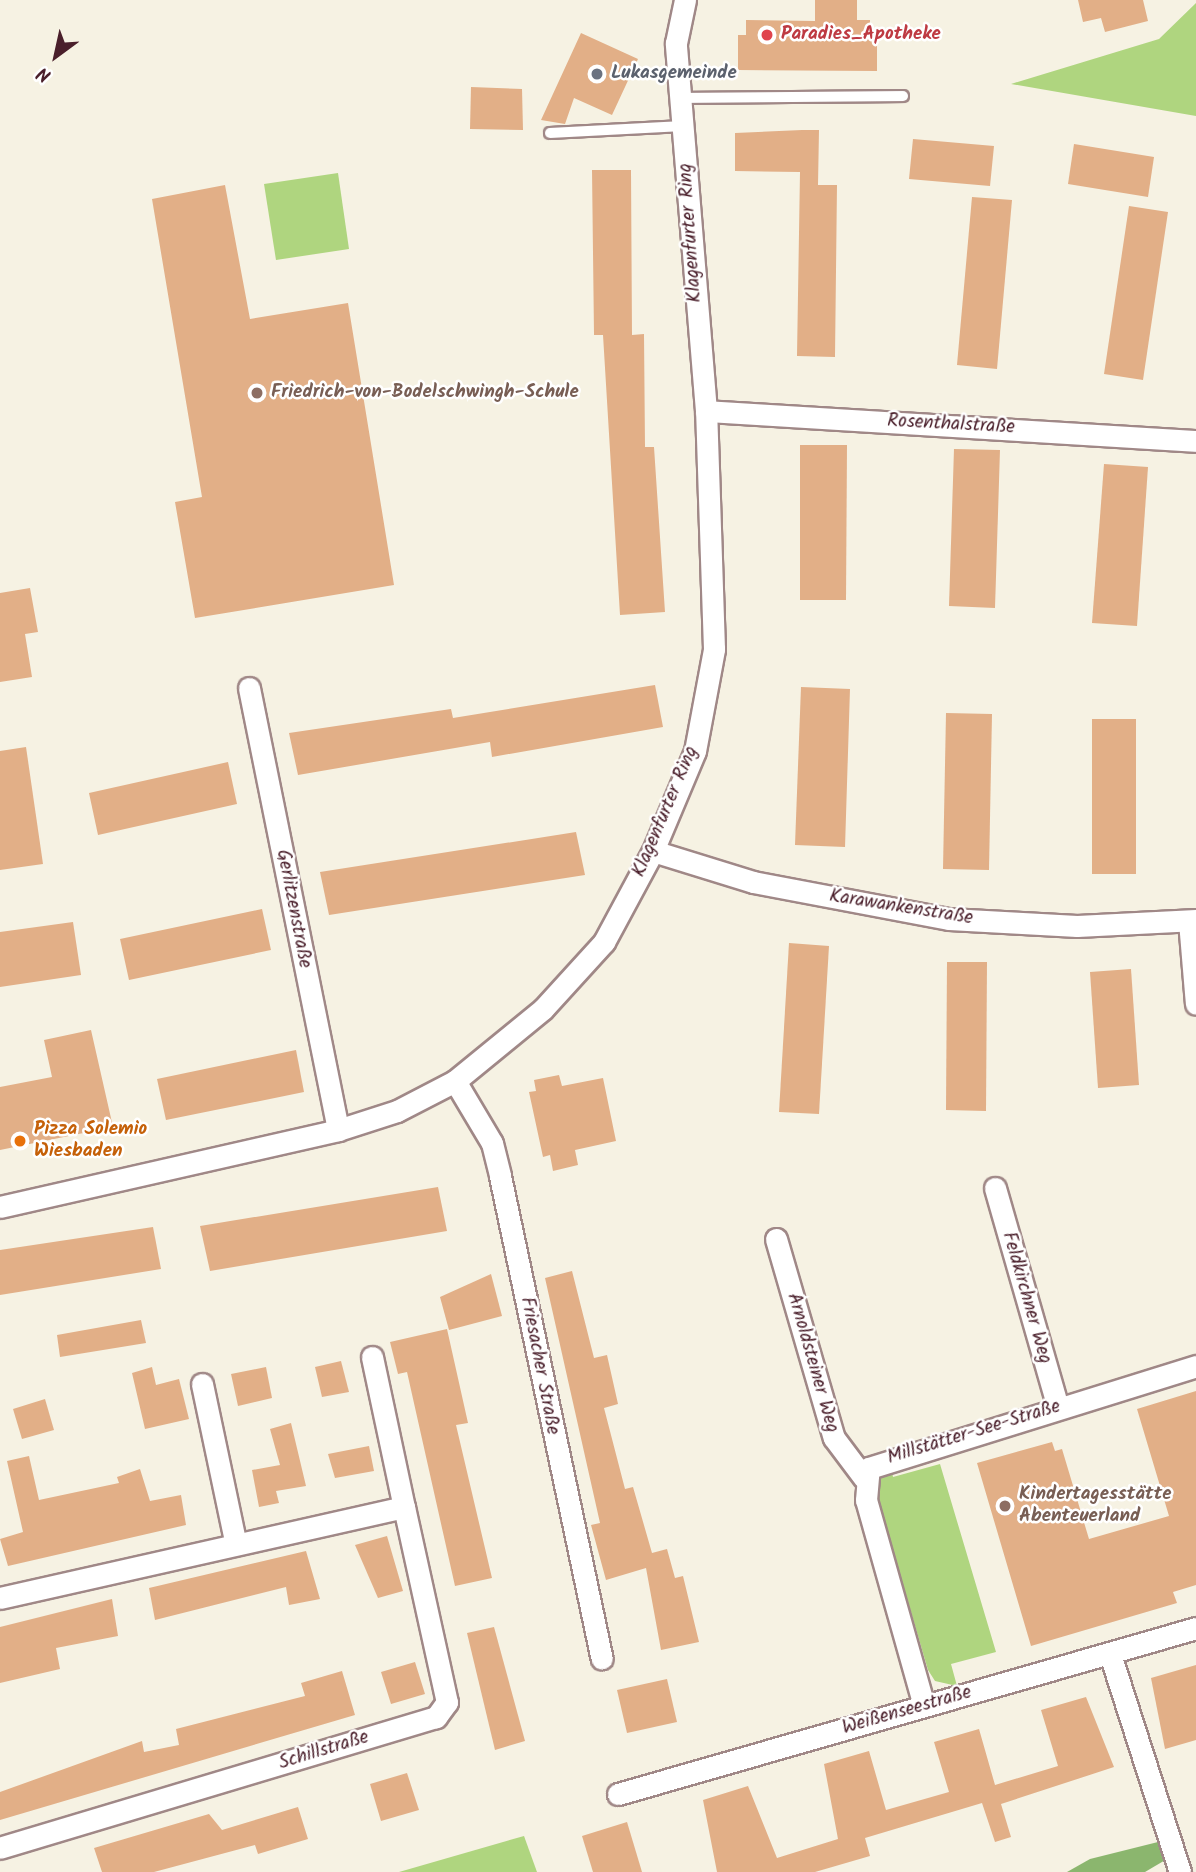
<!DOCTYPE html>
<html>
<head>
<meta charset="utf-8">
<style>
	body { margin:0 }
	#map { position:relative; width:1196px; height:1872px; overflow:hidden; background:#f6f2e3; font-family:Kalam,sans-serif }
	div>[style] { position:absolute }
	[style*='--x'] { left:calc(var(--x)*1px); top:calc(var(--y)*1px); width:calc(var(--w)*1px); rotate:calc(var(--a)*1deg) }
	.green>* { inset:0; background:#afd57f }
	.forest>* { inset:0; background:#8bb66e }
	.building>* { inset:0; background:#e2af87 }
	.roads { filter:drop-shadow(2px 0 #a08887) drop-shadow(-2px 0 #a08887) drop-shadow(0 2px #a08887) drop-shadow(0 -2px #a08887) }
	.service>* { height:10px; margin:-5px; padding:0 5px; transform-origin:5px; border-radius:5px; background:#fff }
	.minor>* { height:21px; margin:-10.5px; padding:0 10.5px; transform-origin:10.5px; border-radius:10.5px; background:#fff }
	.dots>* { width:19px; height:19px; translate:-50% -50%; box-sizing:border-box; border:4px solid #fff; border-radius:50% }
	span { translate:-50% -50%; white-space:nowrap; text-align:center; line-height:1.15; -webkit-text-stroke:5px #fff; paint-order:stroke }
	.health-label { font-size:19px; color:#be3a42; font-weight:700 }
	.left { translate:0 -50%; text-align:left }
	.worship-label { font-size:19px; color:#5b616d; font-weight:700 }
	.street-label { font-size:19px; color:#4a1f2b }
	.education-label { font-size:19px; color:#785e54; font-weight:700 }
	.food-label { font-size:19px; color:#c56008; font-weight:700 }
	.north { position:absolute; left:21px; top:21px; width:70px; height:70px; -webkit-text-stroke:5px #fff; paint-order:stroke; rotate:213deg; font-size:19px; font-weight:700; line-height:28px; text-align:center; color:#4a1f2b }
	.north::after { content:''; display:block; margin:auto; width:24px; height:32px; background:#4a1f2b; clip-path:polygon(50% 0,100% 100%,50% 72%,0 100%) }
</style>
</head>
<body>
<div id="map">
	<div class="green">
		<div style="clip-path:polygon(1196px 3px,1196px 116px,1011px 84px,1159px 39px)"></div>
		<div style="clip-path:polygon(338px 173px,349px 249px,276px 260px,264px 184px)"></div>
		<div style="clip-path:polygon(940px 1464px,996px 1652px,951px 1664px,957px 1686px,935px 1681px,928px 1670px,877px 1496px,878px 1480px,891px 1467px,893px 1477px)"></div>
		<div style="clip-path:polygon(524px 1836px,537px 1872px,399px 1872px)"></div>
	</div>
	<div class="forest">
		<div style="clip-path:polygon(1162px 1841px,1167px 1859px,1145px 1872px,1067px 1872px,1090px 1859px)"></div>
	</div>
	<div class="building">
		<div style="clip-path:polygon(815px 0,857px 0,857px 20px,870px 20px,870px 33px,877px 33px,877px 71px,738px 70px,738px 35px,746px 35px,746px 20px,815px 21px)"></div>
		<div style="clip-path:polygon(1078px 0,1143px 0,1148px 21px,1105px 32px,1101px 18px,1083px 22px)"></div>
		<div style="clip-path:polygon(581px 33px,638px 59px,612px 115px,574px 98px,565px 124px,541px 120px)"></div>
		<div style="clip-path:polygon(471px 87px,522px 89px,523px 130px,470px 129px)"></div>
		<div style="clip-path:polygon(802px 130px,819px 130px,818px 185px,837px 185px,835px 357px,797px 356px,800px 172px,735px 171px,735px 133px)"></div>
		<div style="clip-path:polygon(913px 139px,994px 146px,990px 186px,909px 179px)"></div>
		<div style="clip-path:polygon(1074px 144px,1154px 157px,1148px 197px,1068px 184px)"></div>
		<div style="clip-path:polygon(592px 170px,631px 170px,632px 335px,644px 334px,645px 447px,654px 447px,665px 612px,620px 615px,603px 335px,594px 335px)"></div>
		<div style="clip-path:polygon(225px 185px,250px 319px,348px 303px,394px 585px,195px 618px,175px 502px,202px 497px,152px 199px)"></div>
		<div style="clip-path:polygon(972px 197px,1012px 200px,997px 369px,957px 365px)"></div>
		<div style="clip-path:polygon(1129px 206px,1168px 212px,1143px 380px,1104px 374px)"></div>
		<div style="clip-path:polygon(800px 445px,847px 445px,846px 600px,800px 600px)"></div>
		<div style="clip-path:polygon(954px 449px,1000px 450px,995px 608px,949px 606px)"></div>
		<div style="clip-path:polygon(1104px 464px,1148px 467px,1137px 626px,1092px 623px)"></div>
		<div style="clip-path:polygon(30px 588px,38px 632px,25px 634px,32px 677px,0 682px,0 593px)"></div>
		<div style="clip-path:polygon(655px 685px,663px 727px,492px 757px,490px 742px,298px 775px,289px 733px,451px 709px,453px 718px)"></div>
		<div style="clip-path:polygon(801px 687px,850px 689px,845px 847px,795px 845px)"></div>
		<div style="clip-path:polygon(946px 713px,992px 714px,989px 870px,943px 869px)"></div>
		<div style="clip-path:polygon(1092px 719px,1136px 719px,1136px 874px,1092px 874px)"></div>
		<div style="clip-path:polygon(26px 747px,43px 864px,0 870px,0 751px)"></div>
		<div style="clip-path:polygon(228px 762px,237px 804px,98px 835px,89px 793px)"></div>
		<div style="clip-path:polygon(576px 832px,585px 875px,329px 915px,320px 872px)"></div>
		<div style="clip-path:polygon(262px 909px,271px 950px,129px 980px,120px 939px)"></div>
		<div style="clip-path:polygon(73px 922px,81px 975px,0 987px,0 932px)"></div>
		<div style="clip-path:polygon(789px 943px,829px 946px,819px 1114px,779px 1112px)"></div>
		<div style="clip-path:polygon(947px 962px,987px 962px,986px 1111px,946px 1110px)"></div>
		<div style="clip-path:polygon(1131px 969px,1139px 1085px,1098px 1088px,1090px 972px)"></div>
		<div style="clip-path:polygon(91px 1030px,113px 1127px,0 1150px,0 1087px,52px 1077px,44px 1040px)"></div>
		<div style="clip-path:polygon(296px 1050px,304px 1092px,166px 1120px,157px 1079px)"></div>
		<div style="clip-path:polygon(559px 1075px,562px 1086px,603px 1078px,616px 1141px,575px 1150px,578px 1165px,553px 1171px,550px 1155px,543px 1157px,529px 1092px,536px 1091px,534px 1080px)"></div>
		<div style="clip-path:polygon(438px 1187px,447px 1231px,210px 1271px,200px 1226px)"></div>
		<div style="clip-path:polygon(153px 1227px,161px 1269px,0 1295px,0 1250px)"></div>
		<div style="clip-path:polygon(572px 1271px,594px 1358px,607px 1355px,618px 1404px,604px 1408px,625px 1489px,633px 1487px,652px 1553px,667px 1549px,675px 1578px,683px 1576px,699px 1642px,661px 1650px,646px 1568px,606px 1580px,591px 1525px,600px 1523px,545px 1278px)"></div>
		<div style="clip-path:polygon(491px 1274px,502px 1316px,449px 1330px,440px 1297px)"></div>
		<div style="clip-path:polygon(141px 1320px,146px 1343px,60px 1357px,57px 1335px)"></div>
		<div style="clip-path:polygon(447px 1329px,468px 1423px,456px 1425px,492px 1578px,455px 1586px,407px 1372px,398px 1374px,390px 1342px)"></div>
		<div style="clip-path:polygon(341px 1361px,349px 1392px,322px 1397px,315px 1367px)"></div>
		<div style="clip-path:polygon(152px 1367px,156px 1385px,179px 1379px,189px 1419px,145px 1429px,132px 1373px)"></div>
		<div style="clip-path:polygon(266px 1367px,272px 1398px,238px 1406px,231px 1374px)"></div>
		<div style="clip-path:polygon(1196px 1391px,1196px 1585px,1173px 1592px,1177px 1603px,1031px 1646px,977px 1463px,1052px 1442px,1055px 1451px,1062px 1449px,1089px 1539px,1169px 1516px,1137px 1409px)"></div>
		<div style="clip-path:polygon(45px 1399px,54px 1430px,22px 1439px,13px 1409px)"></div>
		<div style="clip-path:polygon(291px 1423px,306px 1486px,276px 1491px,279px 1503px,259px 1507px,252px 1470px,280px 1465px,270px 1429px)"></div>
		<div style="clip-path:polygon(369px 1446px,374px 1471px,335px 1478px,328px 1454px)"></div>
		<div style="clip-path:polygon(29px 1456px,39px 1500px,119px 1483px,117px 1477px,140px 1469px,150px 1501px,181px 1495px,186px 1525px,8px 1566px,0 1539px,23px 1532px,7px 1461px)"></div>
		<div style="clip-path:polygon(387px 1536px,403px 1591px,378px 1598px,355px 1545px)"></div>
		<div style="clip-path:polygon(306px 1551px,320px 1599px,289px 1605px,286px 1587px,155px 1620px,149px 1588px)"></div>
		<div style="clip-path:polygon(112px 1599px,118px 1636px,56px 1648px,60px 1669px,0 1683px,0 1627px)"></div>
		<div style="clip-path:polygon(494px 1627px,525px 1741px,495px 1750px,467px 1633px)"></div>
		<div style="clip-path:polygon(415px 1662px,425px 1694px,391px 1704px,381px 1672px)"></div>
		<div style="clip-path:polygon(1196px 1665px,1196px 1740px,1165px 1749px,1151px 1678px)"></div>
		<div style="clip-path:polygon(342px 1671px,355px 1715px,0 1820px,0 1792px,142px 1741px,144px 1752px,179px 1745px,176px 1729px,305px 1696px,301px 1683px)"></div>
		<div style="clip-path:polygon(667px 1679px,677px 1722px,627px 1733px,617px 1690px)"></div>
		<div style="clip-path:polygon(1086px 1697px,1114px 1767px,1001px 1804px,1011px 1837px,995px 1842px,982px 1803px,865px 1838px,870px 1856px,815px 1872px,717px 1872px,703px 1800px,748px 1786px,777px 1858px,838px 1839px,824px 1764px,869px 1751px,886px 1810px,949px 1792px,934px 1742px,979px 1729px,995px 1785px,1058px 1766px,1041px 1710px)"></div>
		<div style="clip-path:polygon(407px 1773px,419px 1810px,381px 1821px,370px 1784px)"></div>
		<div style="clip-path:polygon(298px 1807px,308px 1839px,258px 1854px,255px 1845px,154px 1872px,102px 1872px,94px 1848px,209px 1814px,222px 1830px)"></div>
		<div style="clip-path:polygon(627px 1822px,642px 1872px,593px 1872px,582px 1836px)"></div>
	</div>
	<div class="roads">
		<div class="service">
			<div style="--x:681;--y:98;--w:222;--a:-0.5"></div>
			<div style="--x:550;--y:133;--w:133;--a:-3"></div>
		</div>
		<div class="minor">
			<div style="--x:706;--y:411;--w:491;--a:3.5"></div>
			<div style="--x:249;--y:688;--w:451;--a:78.6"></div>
			<div style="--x:653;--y:851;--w:105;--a:17.2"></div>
			<div style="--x:753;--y:882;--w:199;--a:10.7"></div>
			<div style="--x:949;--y:919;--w:128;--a:3.1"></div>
			<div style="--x:1077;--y:926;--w:119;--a:-2.9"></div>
			<div style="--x:1189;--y:921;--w:83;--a:85.2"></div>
			<div style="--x:455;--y:1081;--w:72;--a:59.2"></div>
			<div style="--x:492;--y:1143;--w:34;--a:76"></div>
			<div style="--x:500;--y:1176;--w:493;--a:78.1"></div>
			<div style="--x:995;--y:1188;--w:228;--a:74"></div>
			<div style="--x:0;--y:1207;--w:347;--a:-12.8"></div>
			<div style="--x:338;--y:1130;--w:62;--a:-17.9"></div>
			<div style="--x:397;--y:1111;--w:65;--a:-27.3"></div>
			<div style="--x:455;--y:1081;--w:114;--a:-39.3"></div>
			<div style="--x:543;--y:1009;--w:91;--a:-47.7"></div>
			<div style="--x:604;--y:942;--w:103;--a:-61.7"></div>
			<div style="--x:653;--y:851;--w:108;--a:-67.2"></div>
			<div style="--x:695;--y:751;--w:104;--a:-79.4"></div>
			<div style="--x:714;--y:649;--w:238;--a:-91.9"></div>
			<div style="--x:706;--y:411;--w:369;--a:-94.7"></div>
			<div style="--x:676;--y:43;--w:44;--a:-78.2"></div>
			<div style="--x:776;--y:1239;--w:207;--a:73.8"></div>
			<div style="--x:834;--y:1438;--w:50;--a:53.1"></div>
			<div style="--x:372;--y:1357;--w:153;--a:78"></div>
			<div style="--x:202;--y:1384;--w:159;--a:78.1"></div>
			<div style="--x:0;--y:1598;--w:414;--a:-12.7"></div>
			<div style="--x:404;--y:1507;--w:200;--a:77.6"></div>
			<div style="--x:447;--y:1702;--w:19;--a:126"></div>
			<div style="--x:436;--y:1717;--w:455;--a:163.3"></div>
			<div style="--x:1110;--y:1654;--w:229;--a:72.2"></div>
			<div style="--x:924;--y:1706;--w:214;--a:-105.7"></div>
			<div style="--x:866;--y:1500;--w:32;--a:-85"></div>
			<div style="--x:869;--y:1468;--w:343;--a:-17.3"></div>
			<div style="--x:618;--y:1794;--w:601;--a:-16.02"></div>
		</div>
	</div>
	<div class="dots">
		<div style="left:767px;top:35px;background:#e0444e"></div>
		<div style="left:597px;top:74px;background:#6b7280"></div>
		<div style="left:257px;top:393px;background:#8d6e63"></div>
		<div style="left:20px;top:1141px;background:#e8710a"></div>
		<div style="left:1005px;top:1506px;background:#8d6e63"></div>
	</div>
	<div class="health-label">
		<span class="left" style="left:781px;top:35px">Paradies_Apotheke</span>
	</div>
	<div class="worship-label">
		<span class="left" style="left:611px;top:74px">Lukasgemeinde</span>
	</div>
	<div class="street-label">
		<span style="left:691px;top:233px;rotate:-94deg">Klagenfurter Ring</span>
		<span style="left:951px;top:425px;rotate:3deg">Rosenthalstraße</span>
		<span style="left:666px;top:812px;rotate:-67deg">Klagenfurter Ring</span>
		<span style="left:901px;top:908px;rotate:9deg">Karawankenstraße</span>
		<span style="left:293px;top:909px;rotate:79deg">Gerlitzenstraße</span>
		<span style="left:1026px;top:1298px;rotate:74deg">Feldkirchner Weg</span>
		<span style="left:812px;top:1363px;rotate:74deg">Arnoldsteiner Weg</span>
		<span style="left:539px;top:1366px;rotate:79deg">Friesacher Straße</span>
		<span style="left:974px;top:1433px;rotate:-17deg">Millstätter-See-Straße</span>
		<span style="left:907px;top:1711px;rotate:-16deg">Weißenseestraße</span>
		<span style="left:324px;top:1751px;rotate:-17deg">Schillstraße</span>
	</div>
	<div class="education-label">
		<span class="left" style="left:271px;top:393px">Friedrich-von-Bodelschwingh-Schule</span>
		<span class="left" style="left:1019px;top:1506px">Kindertagesstätte<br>Abenteuerland</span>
	</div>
	<div class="food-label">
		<span class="left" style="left:34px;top:1141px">Pizza Solemio<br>Wiesbaden</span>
	</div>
	<div class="north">N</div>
</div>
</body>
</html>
